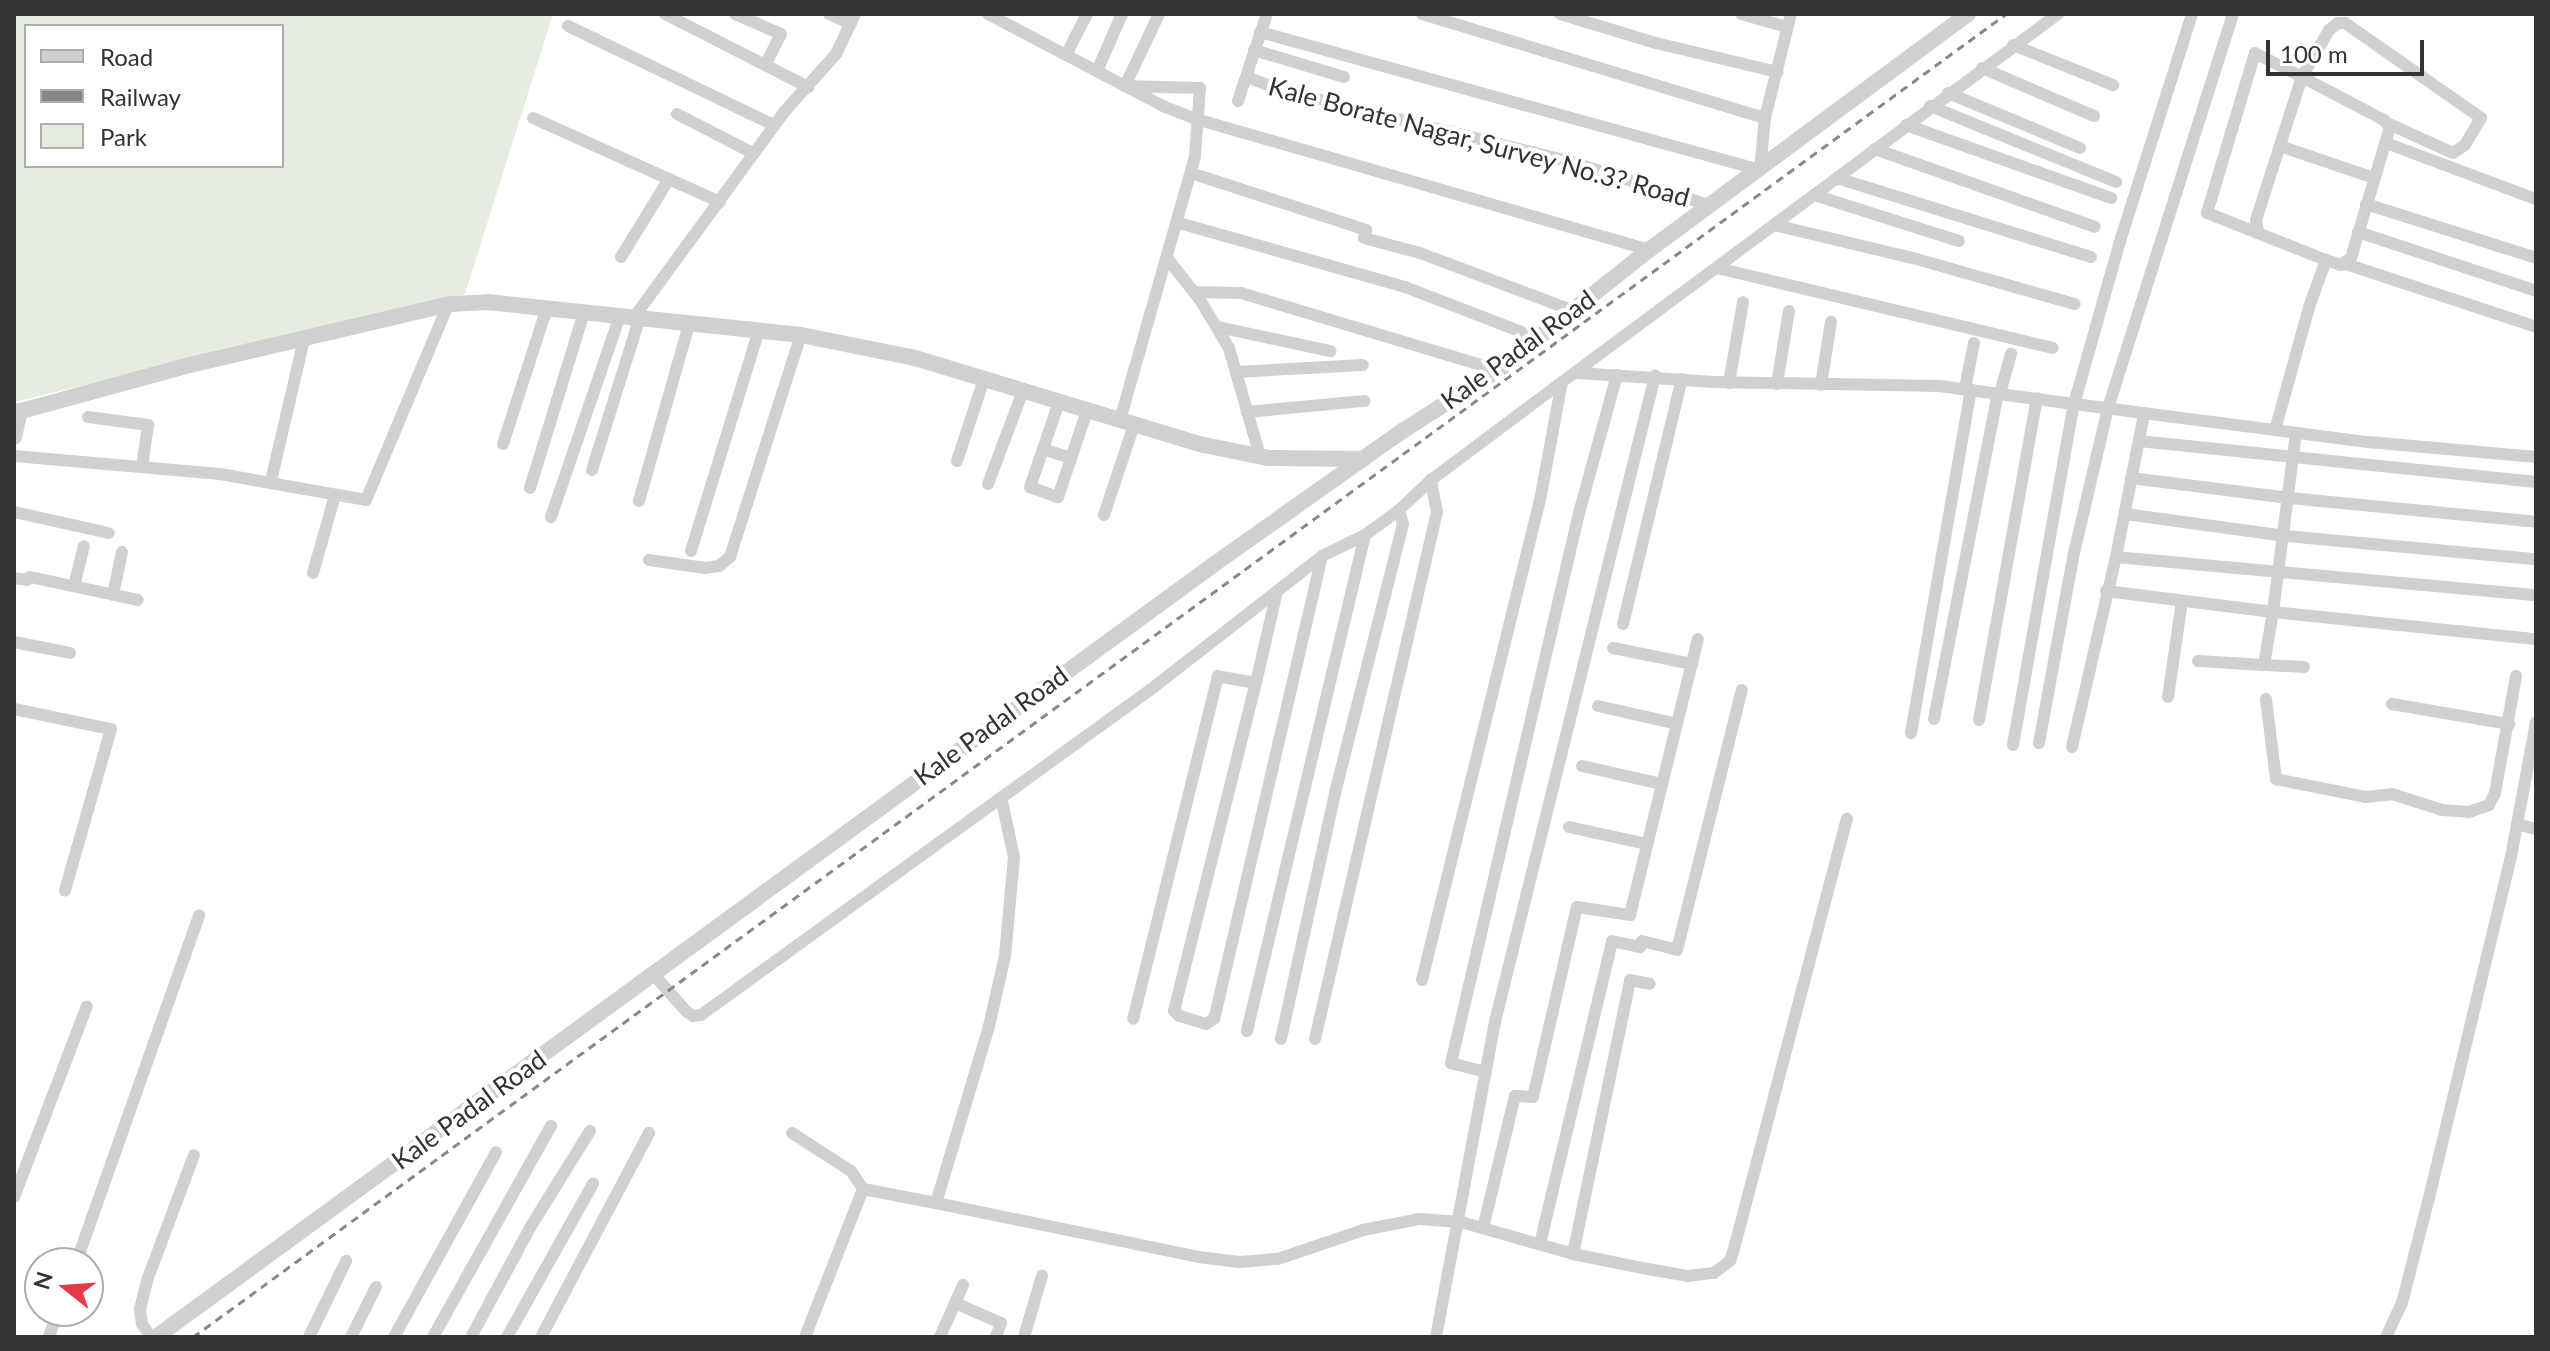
<!DOCTYPE html>
<html>
<head>
<meta charset="utf-8">
<style>
	body { margin:0 }
	#map { position:relative; width:2550px; height:1351px; overflow:hidden; background:#fff; font-family:Lato,sans-serif }
	div>[style] { position:absolute }
	[style*='--x'] { left:calc(var(--x)*1px); top:calc(var(--y)*1px); width:calc(var(--w)*1px); rotate:calc(var(--a)*1deg) }
	.green>* { inset:0; background:#e6ecdf }
	.minor>* { height:12px; margin:-6px; padding:0 6px; transform-origin:6px; border-radius:6px; background:#d0d0d0 }
	.tertiary>* { height:16px; margin:-8px; padding:0 8px; transform-origin:8px; border-radius:8px; background:#d0d0d0 }
	.rail>* { height:3px; margin-top:-1.5px; transform-origin:0; background:repeating-linear-gradient(90deg,#888 0 8px,transparent 0 14px) }
	span { translate:-50% -50%; white-space:nowrap; text-align:center; line-height:1.15; -webkit-text-stroke:8px #fff; paint-order:stroke }
	.street-label { font-size:26px; color:#333 }
	.frame { position:absolute; inset:0; border:16px solid #333; pointer-events:none }
	.legend { position:absolute; left:24px; top:24px; width:260px; height:144px; box-sizing:border-box; background:#fff; border:2px solid #adadad; margin:0; padding:10px 14px; list-style:none; font-size:24px; color:#333 }
	.legend li { display:flex; align-items:center; gap:16px; height:40px }
	.legend b { width:40px; border:2px solid #adadad }
	.north { position:absolute; left:24px; top:1247px; width:80px; height:80px; box-sizing:border-box; background:#fff; border:2px solid #adadad; border-radius:50%; rotate:287deg; font-size:22px; font-weight:700; line-height:32px; text-align:center; color:#333 }
	.north::after { content:''; display:block; margin:auto; width:28px; height:36px; background:#e63946; clip-path:polygon(50% 0,100% 100%,50% 72%,0 100%) }
	.scale { position:absolute; left:2266px; top:40px; width:158px; height:36px; box-sizing:border-box; border:4px solid #333; border-top:0; padding-left:10px; font-size:24px; line-height:28px; white-space:nowrap; color:#333; -webkit-text-stroke:6px #fff; paint-order:stroke }
</style>
</head>
<body>
<div id="map">
	<div class="green">
		<div style="clip-path:polygon(evenodd,14px 14px,553px 14px,465px 294px,14px 402px,14px 14px,26px 26px,282px 26px,282px 166px,26px 166px,26px 26px)"></div>
	</div>
	<div class="minor">
		<div style="--x:665;--y:14;--w:161;--a:27"></div>
		<div style="--x:735;--y:14;--w:50;--a:23.5"></div>
		<div style="--x:781;--y:34;--w:34;--a:117"></div>
		<div style="--x:829;--y:14;--w:24;--a:24"></div>
		<div style="--x:988;--y:14;--w:200;--a:27.7"></div>
		<div style="--x:1165;--y:107;--w:33;--a:21"></div>
		<div style="--x:1196;--y:119;--w:472;--a:16.1"></div>
		<div style="--x:1422;--y:14;--w:358;--a:16.9"></div>
		<div style="--x:1560;--y:14;--w:100;--a:16.8"></div>
		<div style="--x:1656;--y:43;--w:125;--a:13.4"></div>
		<div style="--x:1741;--y:14;--w:48;--a:15.8"></div>
		<div style="--x:568;--y:26;--w:229;--a:25.7"></div>
		<div style="--x:1260;--y:32;--w:519;--a:15.43"></div>
		<div style="--x:1760;--y:170;--w:52;--a:-84.5"></div>
		<div style="--x:1765;--y:118;--w:107;--a:-76"></div>
		<div style="--x:2013;--y:45;--w:108;--a:21.8"></div>
		<div style="--x:1254;--y:50;--w:94;--a:16.7"></div>
		<div style="--x:1066;--y:55;--w:46;--a:-62.9"></div>
		<div style="--x:1982;--y:68;--w:122;--a:23.2"></div>
		<div style="--x:1097;--y:71;--w:62;--a:-66.3"></div>
		<div style="--x:1247;--y:77;--w:36;--a:21"></div>
		<div style="--x:1281;--y:90;--w:299;--a:13.9"></div>
		<div style="--x:1571;--y:162;--w:148;--a:17.3"></div>
		<div style="--x:1948;--y:93;--w:143;--a:22.6"></div>
		<div style="--x:1238;--y:101;--w:92;--a:-71.6"></div>
		<div style="--x:1930;--y:106;--w:201;--a:22.2"></div>
		<div style="--x:677;--y:114;--w:85;--a:27.2"></div>
		<div style="--x:533;--y:118;--w:205;--a:24.2"></div>
		<div style="--x:1906;--y:125;--w:218;--a:19.6"></div>
		<div style="--x:2386;--y:143;--w:160;--a:20.5"></div>
		<div style="--x:2280;--y:146;--w:99;--a:18.8"></div>
		<div style="--x:1875;--y:149;--w:233;--a:19.5"></div>
		<div style="--x:1191;--y:173;--w:184;--a:18"></div>
		<div style="--x:1366;--y:230;--w:8;--a:104"></div>
		<div style="--x:1364;--y:238;--w:58;--a:15"></div>
		<div style="--x:1420;--y:253;--w:165;--a:20.6"></div>
		<div style="--x:1837;--y:178;--w:266;--a:17.3"></div>
		<div style="--x:1814;--y:195;--w:152;--a:17.6"></div>
		<div style="--x:2366;--y:204;--w:178;--a:17.6"></div>
		<div style="--x:1179;--y:223;--w:235;--a:15.8"></div>
		<div style="--x:1405;--y:287;--w:145;--a:21.1"></div>
		<div style="--x:1774;--y:225;--w:143;--a:13.4"></div>
		<div style="--x:1913;--y:258;--w:168;--a:15.9"></div>
		<div style="--x:2258;--y:231;--w:11;--a:-100"></div>
		<div style="--x:2256;--y:220;--w:150;--a:-72.2"></div>
		<div style="--x:2302;--y:77;--w:93;--a:27.7"></div>
		<div style="--x:2384;--y:120;--w:9;--a:49"></div>
		<div style="--x:2390;--y:127;--w:137;--a:106.6"></div>
		<div style="--x:2351;--y:258;--w:12;--a:145"></div>
		<div style="--x:2341;--y:265;--w:16;--a:-162"></div>
		<div style="--x:2358;--y:232;--w:188;--a:18.3"></div>
		<div style="--x:621;--y:257;--w:92;--a:-58.4"></div>
		<div style="--x:1167;--y:258;--w:53;--a:51.8"></div>
		<div style="--x:1200;--y:300;--w:56;--a:58.9"></div>
		<div style="--x:1229;--y:348;--w:112;--a:74"></div>
		<div style="--x:2346;--y:264;--w:200;--a:18.3"></div>
		<div style="--x:1717;--y:268;--w:345;--a:13.4"></div>
		<div style="--x:1194;--y:292;--w:47;--a:1.2"></div>
		<div style="--x:1241;--y:293;--w:268;--a:16.7"></div>
		<div style="--x:632;--y:320;--w:258;--a:-53.8"></div>
		<div style="--x:784;--y:112;--w:78;--a:-48.1"></div>
		<div style="--x:836;--y:54;--w:44;--a:-64.6"></div>
		<div style="--x:1218;--y:327;--w:115;--a:12.1"></div>
		<div style="--x:1236;--y:372;--w:127;--a:-3.2"></div>
		<div style="--x:1578;--y:373;--w:136;--a:3.8"></div>
		<div style="--x:1714;--y:382;--w:225;--a:1"></div>
		<div style="--x:1939;--y:386;--w:136;--a:7.6"></div>
		<div style="--x:2074;--y:404;--w:173;--a:-74.2"></div>
		<div style="--x:2121;--y:238;--w:235;--a:-72.4"></div>
		<div style="--x:1729;--y:383;--w:82;--a:-80.2"></div>
		<div style="--x:1777;--y:384;--w:74;--a:-80.7"></div>
		<div style="--x:1821;--y:385;--w:64;--a:-81"></div>
		<div style="--x:1965;--y:388;--w:46;--a:-78.7"></div>
		<div style="--x:2000;--y:393;--w:41;--a:-74.2"></div>
		<div style="--x:1059;--y:402;--w:90;--a:108.8"></div>
		<div style="--x:1030;--y:487;--w:30;--a:20"></div>
		<div style="--x:1058;--y:497;--w:91;--a:-71.4"></div>
		<div style="--x:1247;--y:412;--w:118;--a:-5.4"></div>
		<div style="--x:88;--y:417;--w:61;--a:7.6"></div>
		<div style="--x:148;--y:425;--w:42;--a:98.1"></div>
		<div style="--x:1120;--y:420;--w:274;--a:-74.1"></div>
		<div style="--x:1195;--y:156;--w:68;--a:-85.8"></div>
		<div style="--x:1200;--y:88;--w:75;--a:-178.5"></div>
		<div style="--x:1125;--y:86;--w:80;--a:-64.7"></div>
		<div style="--x:2275;--y:430;--w:128;--a:-74.5"></div>
		<div style="--x:2309;--y:307;--w:50;--a:-70.1"></div>
		<div style="--x:2326;--y:260;--w:128;--a:-158.4"></div>
		<div style="--x:2207;--y:213;--w:167;--a:-73.3"></div>
		<div style="--x:2255;--y:53;--w:53;--a:27.1"></div>
		<div style="--x:2302;--y:77;--w:54;--a:-60.1"></div>
		<div style="--x:2329;--y:30;--w:11;--a:-38"></div>
		<div style="--x:2338;--y:23;--w:7;--a:0"></div>
		<div style="--x:2345;--y:23;--w:166;--a:34.9"></div>
		<div style="--x:2481;--y:118;--w:31;--a:121"></div>
		<div style="--x:2465;--y:145;--w:14;--a:146"></div>
		<div style="--x:2453;--y:153;--w:72;--a:-155.6"></div>
		<div style="--x:2139;--y:441;--w:399;--a:5.9"></div>
		<div style="--x:503;--y:444;--w:143;--a:-72.1"></div>
		<div style="--x:1043;--y:449;--w:29;--a:18"></div>
		<div style="--x:14;--y:456;--w:207;--a:5"></div>
		<div style="--x:220;--y:474;--w:148;--a:10.1"></div>
		<div style="--x:366;--y:500;--w:209;--a:-67.2"></div>
		<div style="--x:957;--y:461;--w:86;--a:-71.8"></div>
		<div style="--x:592;--y:470;--w:157;--a:-72.6"></div>
		<div style="--x:2131;--y:478;--w:159;--a:7.2"></div>
		<div style="--x:2289;--y:498;--w:248;--a:5.5"></div>
		<div style="--x:271;--y:481;--w:146;--a:-76.9"></div>
		<div style="--x:988;--y:484;--w:99;--a:-69.4"></div>
		<div style="--x:530;--y:488;--w:183;--a:-72.9"></div>
		<div style="--x:639;--y:501;--w:184;--a:-74.2"></div>
		<div style="--x:1398;--y:511;--w:45;--a:-43.2"></div>
		<div style="--x:1431;--y:480;--w:164;--a:-36.8"></div>
		<div style="--x:1562;--y:382;--w:618;--a:-36.57"></div>
		<div style="--x:14;--y:512;--w:97;--a:12.5"></div>
		<div style="--x:2125;--y:514;--w:162;--a:7.8"></div>
		<div style="--x:2286;--y:536;--w:251;--a:5.3"></div>
		<div style="--x:1104;--y:515;--w:95;--a:-71.6"></div>
		<div style="--x:551;--y:517;--w:210;--a:-71.1"></div>
		<div style="--x:691;--y:551;--w:231;--a:-72.9"></div>
		<div style="--x:2116;--y:557;--w:422;--a:5.2"></div>
		<div style="--x:649;--y:560;--w:57;--a:8.1"></div>
		<div style="--x:705;--y:568;--w:14;--a:-8"></div>
		<div style="--x:719;--y:566;--w:14;--a:-39"></div>
		<div style="--x:730;--y:557;--w:233;--a:-72.3"></div>
		<div style="--x:313;--y:573;--w:81;--a:-74.2"></div>
		<div style="--x:14;--y:578;--w:13;--a:9"></div>
		<div style="--x:27;--y:580;--w:4;--a:-45"></div>
		<div style="--x:30;--y:577;--w:110;--a:12"></div>
		<div style="--x:74;--y:586;--w:41;--a:-76"></div>
		<div style="--x:2106;--y:591;--w:168;--a:7.2"></div>
		<div style="--x:2273;--y:612;--w:180;--a:-82.7"></div>
		<div style="--x:113;--y:595;--w:44;--a:-78.2"></div>
		<div style="--x:1623;--y:624;--w:252;--a:-76.5"></div>
		<div style="--x:14;--y:642;--w:57;--a:11.1"></div>
		<div style="--x:1613;--y:648;--w:81;--a:11.4"></div>
		<div style="--x:2198;--y:661;--w:66;--a:3.5"></div>
		<div style="--x:2264;--y:665;--w:54;--a:-80.4"></div>
		<div style="--x:2273;--y:612;--w:264;--a:5.9"></div>
		<div style="--x:2264;--y:665;--w:40;--a:2.9"></div>
		<div style="--x:1256;--y:683;--w:94;--a:-77.1"></div>
		<div style="--x:2168;--y:697;--w:97;--a:-81.7"></div>
		<div style="--x:2266;--y:699;--w:81;--a:82.9"></div>
		<div style="--x:2276;--y:779;--w:91;--a:11.4"></div>
		<div style="--x:2365;--y:797;--w:27;--a:-6"></div>
		<div style="--x:2392;--y:794;--w:52;--a:17.7"></div>
		<div style="--x:2442;--y:810;--w:27;--a:4"></div>
		<div style="--x:2469;--y:812;--w:21;--a:-19"></div>
		<div style="--x:2489;--y:805;--w:13;--a:-63"></div>
		<div style="--x:2495;--y:793;--w:119;--a:-79.8"></div>
		<div style="--x:2392;--y:704;--w:119;--a:9.7"></div>
		<div style="--x:1598;--y:706;--w:81;--a:12.8"></div>
		<div style="--x:14;--y:709;--w:99;--a:11.7"></div>
		<div style="--x:111;--y:729;--w:168;--a:105.9"></div>
		<div style="--x:1934;--y:719;--w:332;--a:-78.9"></div>
		<div style="--x:1979;--y:720;--w:327;--a:-79.8"></div>
		<div style="--x:1911;--y:733;--w:349;--a:-80.1"></div>
		<div style="--x:2039;--y:743;--w:193;--a:-79.6"></div>
		<div style="--x:2074;--y:553;--w:149;--a:-76.8"></div>
		<div style="--x:2108;--y:408;--w:413;--a:-72.4"></div>
		<div style="--x:2013;--y:745;--w:346;--a:-79.9"></div>
		<div style="--x:2074;--y:404;--w:296;--a:7.4"></div>
		<div style="--x:2368;--y:442;--w:169;--a:5.1"></div>
		<div style="--x:2072;--y:747;--w:195;--a:-77"></div>
		<div style="--x:2116;--y:557;--w:146;--a:-78.9"></div>
		<div style="--x:1582;--y:766;--w:82;--a:12.7"></div>
		<div style="--x:2517;--y:824;--w:20;--a:15"></div>
		<div style="--x:1569;--y:827;--w:80;--a:12.3"></div>
		<div style="--x:653;--y:974;--w:50;--a:48.3"></div>
		<div style="--x:686;--y:1011;--w:9;--a:36"></div>
		<div style="--x:693;--y:1016;--w:8;--a:-7"></div>
		<div style="--x:701;--y:1015;--w:554;--a:-35.9"></div>
		<div style="--x:1150;--y:690;--w:218;--a:-37.9"></div>
		<div style="--x:1322;--y:556;--w:475;--a:103.1"></div>
		<div style="--x:1214;--y:1019;--w:9;--a:148"></div>
		<div style="--x:1206;--y:1024;--w:28;--a:-163"></div>
		<div style="--x:1179;--y:1016;--w:7;--a:-135"></div>
		<div style="--x:1174;--y:1011;--w:338;--a:-76"></div>
		<div style="--x:1256;--y:683;--w:39;--a:-170"></div>
		<div style="--x:1218;--y:676;--w:353;--a:103.9"></div>
		<div style="--x:1422;--y:980;--w:499;--a:-76.2"></div>
		<div style="--x:1541;--y:495;--w:115;--a:-79.5"></div>
		<div style="--x:1247;--y:1031;--w:510;--a:-76.62"></div>
		<div style="--x:1365;--y:535;--w:48;--a:154"></div>
		<div style="--x:1281;--y:1039;--w:260;--a:-77.6"></div>
		<div style="--x:1337;--y:785;--w:269;--a:-75.8"></div>
		<div style="--x:1403;--y:524;--w:7;--a:-106"></div>
		<div style="--x:1401;--y:517;--w:7;--a:-117"></div>
		<div style="--x:1398;--y:511;--w:41;--a:144"></div>
		<div style="--x:1315;--y:1039;--w:541;--a:-76.97"></div>
		<div style="--x:1437;--y:512;--w:33;--a:-101"></div>
		<div style="--x:1486;--y:1072;--w:36;--a:-166"></div>
		<div style="--x:1451;--y:1063;--w:565;--a:-76.9"></div>
		<div style="--x:1579;--y:513;--w:143;--a:-74.6"></div>
		<div style="--x:792;--y:1133;--w:70;--a:32.8"></div>
		<div style="--x:851;--y:1171;--w:22;--a:56"></div>
		<div style="--x:863;--y:1189;--w:74;--a:10.9"></div>
		<div style="--x:936;--y:1203;--w:185;--a:-73.3"></div>
		<div style="--x:989;--y:1026;--w:72;--a:-77.1"></div>
		<div style="--x:1005;--y:956;--w:99;--a:-84.8"></div>
		<div style="--x:1014;--y:857;--w:61;--a:-102.2"></div>
		<div style="--x:14;--y:1197;--w:204;--a:-69.1"></div>
		<div style="--x:936;--y:1203;--w:268;--a:11.6"></div>
		<div style="--x:1198;--y:1257;--w:42;--a:6.8"></div>
		<div style="--x:1240;--y:1262;--w:38;--a:-5"></div>
		<div style="--x:1278;--y:1259;--w:90;--a:-18.8"></div>
		<div style="--x:1363;--y:1230;--w:57;--a:-11.1"></div>
		<div style="--x:1419;--y:1219;--w:42;--a:4.1"></div>
		<div style="--x:1461;--y:1222;--w:116;--a:15.9"></div>
		<div style="--x:1573;--y:1254;--w:70;--a:11.5"></div>
		<div style="--x:1642;--y:1268;--w:47;--a:9.9"></div>
		<div style="--x:1688;--y:1276;--w:26;--a:-7"></div>
		<div style="--x:1714;--y:1273;--w:20;--a:-37"></div>
		<div style="--x:1730;--y:1261;--w:13;--a:-72"></div>
		<div style="--x:1734;--y:1249;--w:445;--a:-75.3"></div>
		<div style="--x:1483;--y:1228;--w:136;--a:-76.4"></div>
		<div style="--x:1515;--y:1096;--w:18;--a:3"></div>
		<div style="--x:1533;--y:1097;--w:195;--a:-77"></div>
		<div style="--x:1577;--y:907;--w:54;--a:8.6"></div>
		<div style="--x:1630;--y:915;--w:284;--a:-76.2"></div>
		<div style="--x:1540;--y:1244;--w:311;--a:-76.6"></div>
		<div style="--x:1612;--y:941;--w:29;--a:12"></div>
		<div style="--x:1640;--y:947;--w:6;--a:-72"></div>
		<div style="--x:1642;--y:941;--w:36;--a:14"></div>
		<div style="--x:1677;--y:950;--w:268;--a:-76"></div>
		<div style="--x:1573;--y:1254;--w:280;--a:-78.2"></div>
		<div style="--x:1630;--y:980;--w:20;--a:11"></div>
		<div style="--x:76;--y:1263;--w:369;--a:-70.5"></div>
		<div style="--x:955;--y:1303;--w:50;--a:23.5"></div>
		<div style="--x:1001;--y:1323;--w:15;--a:110"></div>
		<div style="--x:49;--y:1337;--w:28;--a:-71"></div>
		<div style="--x:151;--y:1337;--w:16;--a:-125"></div>
		<div style="--x:142;--y:1324;--w:15;--a:-98"></div>
		<div style="--x:140;--y:1309;--w:32;--a:-76"></div>
		<div style="--x:148;--y:1278;--w:131;--a:-69.5"></div>
		<div style="--x:309;--y:1337;--w:85;--a:-64"></div>
		<div style="--x:351;--y:1337;--w:56;--a:-63.4"></div>
		<div style="--x:394;--y:1337;--w:211;--a:-61.1"></div>
		<div style="--x:433;--y:1337;--w:242;--a:-60.8"></div>
		<div style="--x:471;--y:1337;--w:126;--a:-61.6"></div>
		<div style="--x:531;--y:1226;--w:112;--a:-58.2"></div>
		<div style="--x:507;--y:1337;--w:176;--a:-60.7"></div>
		<div style="--x:541;--y:1337;--w:231;--a:-62.1"></div>
		<div style="--x:805;--y:1337;--w:159;--a:-68.6"></div>
		<div style="--x:940;--y:1337;--w:57;--a:-66.1"></div>
		<div style="--x:1024;--y:1337;--w:64;--a:-73.6"></div>
		<div style="--x:1436;--y:1337;--w:320;--a:-79.4"></div>
		<div style="--x:1495;--y:1022;--w:666;--a:-76.09"></div>
		<div style="--x:2386;--y:1337;--w:38;--a:-65"></div>
		<div style="--x:2402;--y:1303;--w:108;--a:-75.6"></div>
		<div style="--x:2429;--y:1198;--w:351;--a:-76.5"></div>
		<div style="--x:2511;--y:857;--w:137;--a:-79.5"></div>
	</div>
	<div class="tertiary">
		<div style="--x:14;--y:413;--w:182;--a:-15.3"></div>
		<div style="--x:190;--y:365;--w:268;--a:-13.2"></div>
		<div style="--x:451;--y:304;--w:36;--a:-3"></div>
		<div style="--x:487;--y:302;--w:316;--a:6"></div>
		<div style="--x:801;--y:335;--w:116;--a:11.4"></div>
		<div style="--x:915;--y:358;--w:302;--a:16.8"></div>
		<div style="--x:1204;--y:445;--w:65;--a:11.5"></div>
		<div style="--x:1268;--y:458;--w:95;--a:0.6"></div>
		<div style="--x:14;--y:437;--w:27;--a:-77"></div>
		<div style="--x:156;--y:1337;--w:1309;--a:-36.14"></div>
		<div style="--x:1213;--y:565;--w:234;--a:-35.3"></div>
		<div style="--x:1404;--y:430;--w:112;--a:-32.6"></div>
		<div style="--x:1498;--y:370;--w:193;--a:-38.5"></div>
		<div style="--x:1649;--y:250;--w:397;--a:-36.5"></div>
	</div>
	<div class="rail">
		<div style="--x:193;--y:1337;--w:2244;--a:-36.12"></div>
	</div>
	<div class="street-label">
		<span style="left:1479px;top:142px;rotate:15deg">Kale Borate Nagar, Survey No.3? Road</span>
		<span style="left:1518px;top:350px;rotate:-36deg">Kale Padal Road</span>
		<span style="left:991px;top:726px;rotate:-36deg">Kale Padal Road</span>
		<span style="left:469px;top:1110px;rotate:-36deg">Kale Padal Road</span>
	</div>
	<div class="frame"></div>
	<ul class="legend">
	<li><b style="height:10px;background:#d0d0d0"></b>Road</li>
	<li><b style="height:10px;background:#888"></b>Railway</li>
	<li><b style="height:22px;background:#e6ecdf"></b>Park</li>
	</ul>
	<div class="north">N</div>
	<div class="scale">100 m</div>
</div>
</body>
</html>
